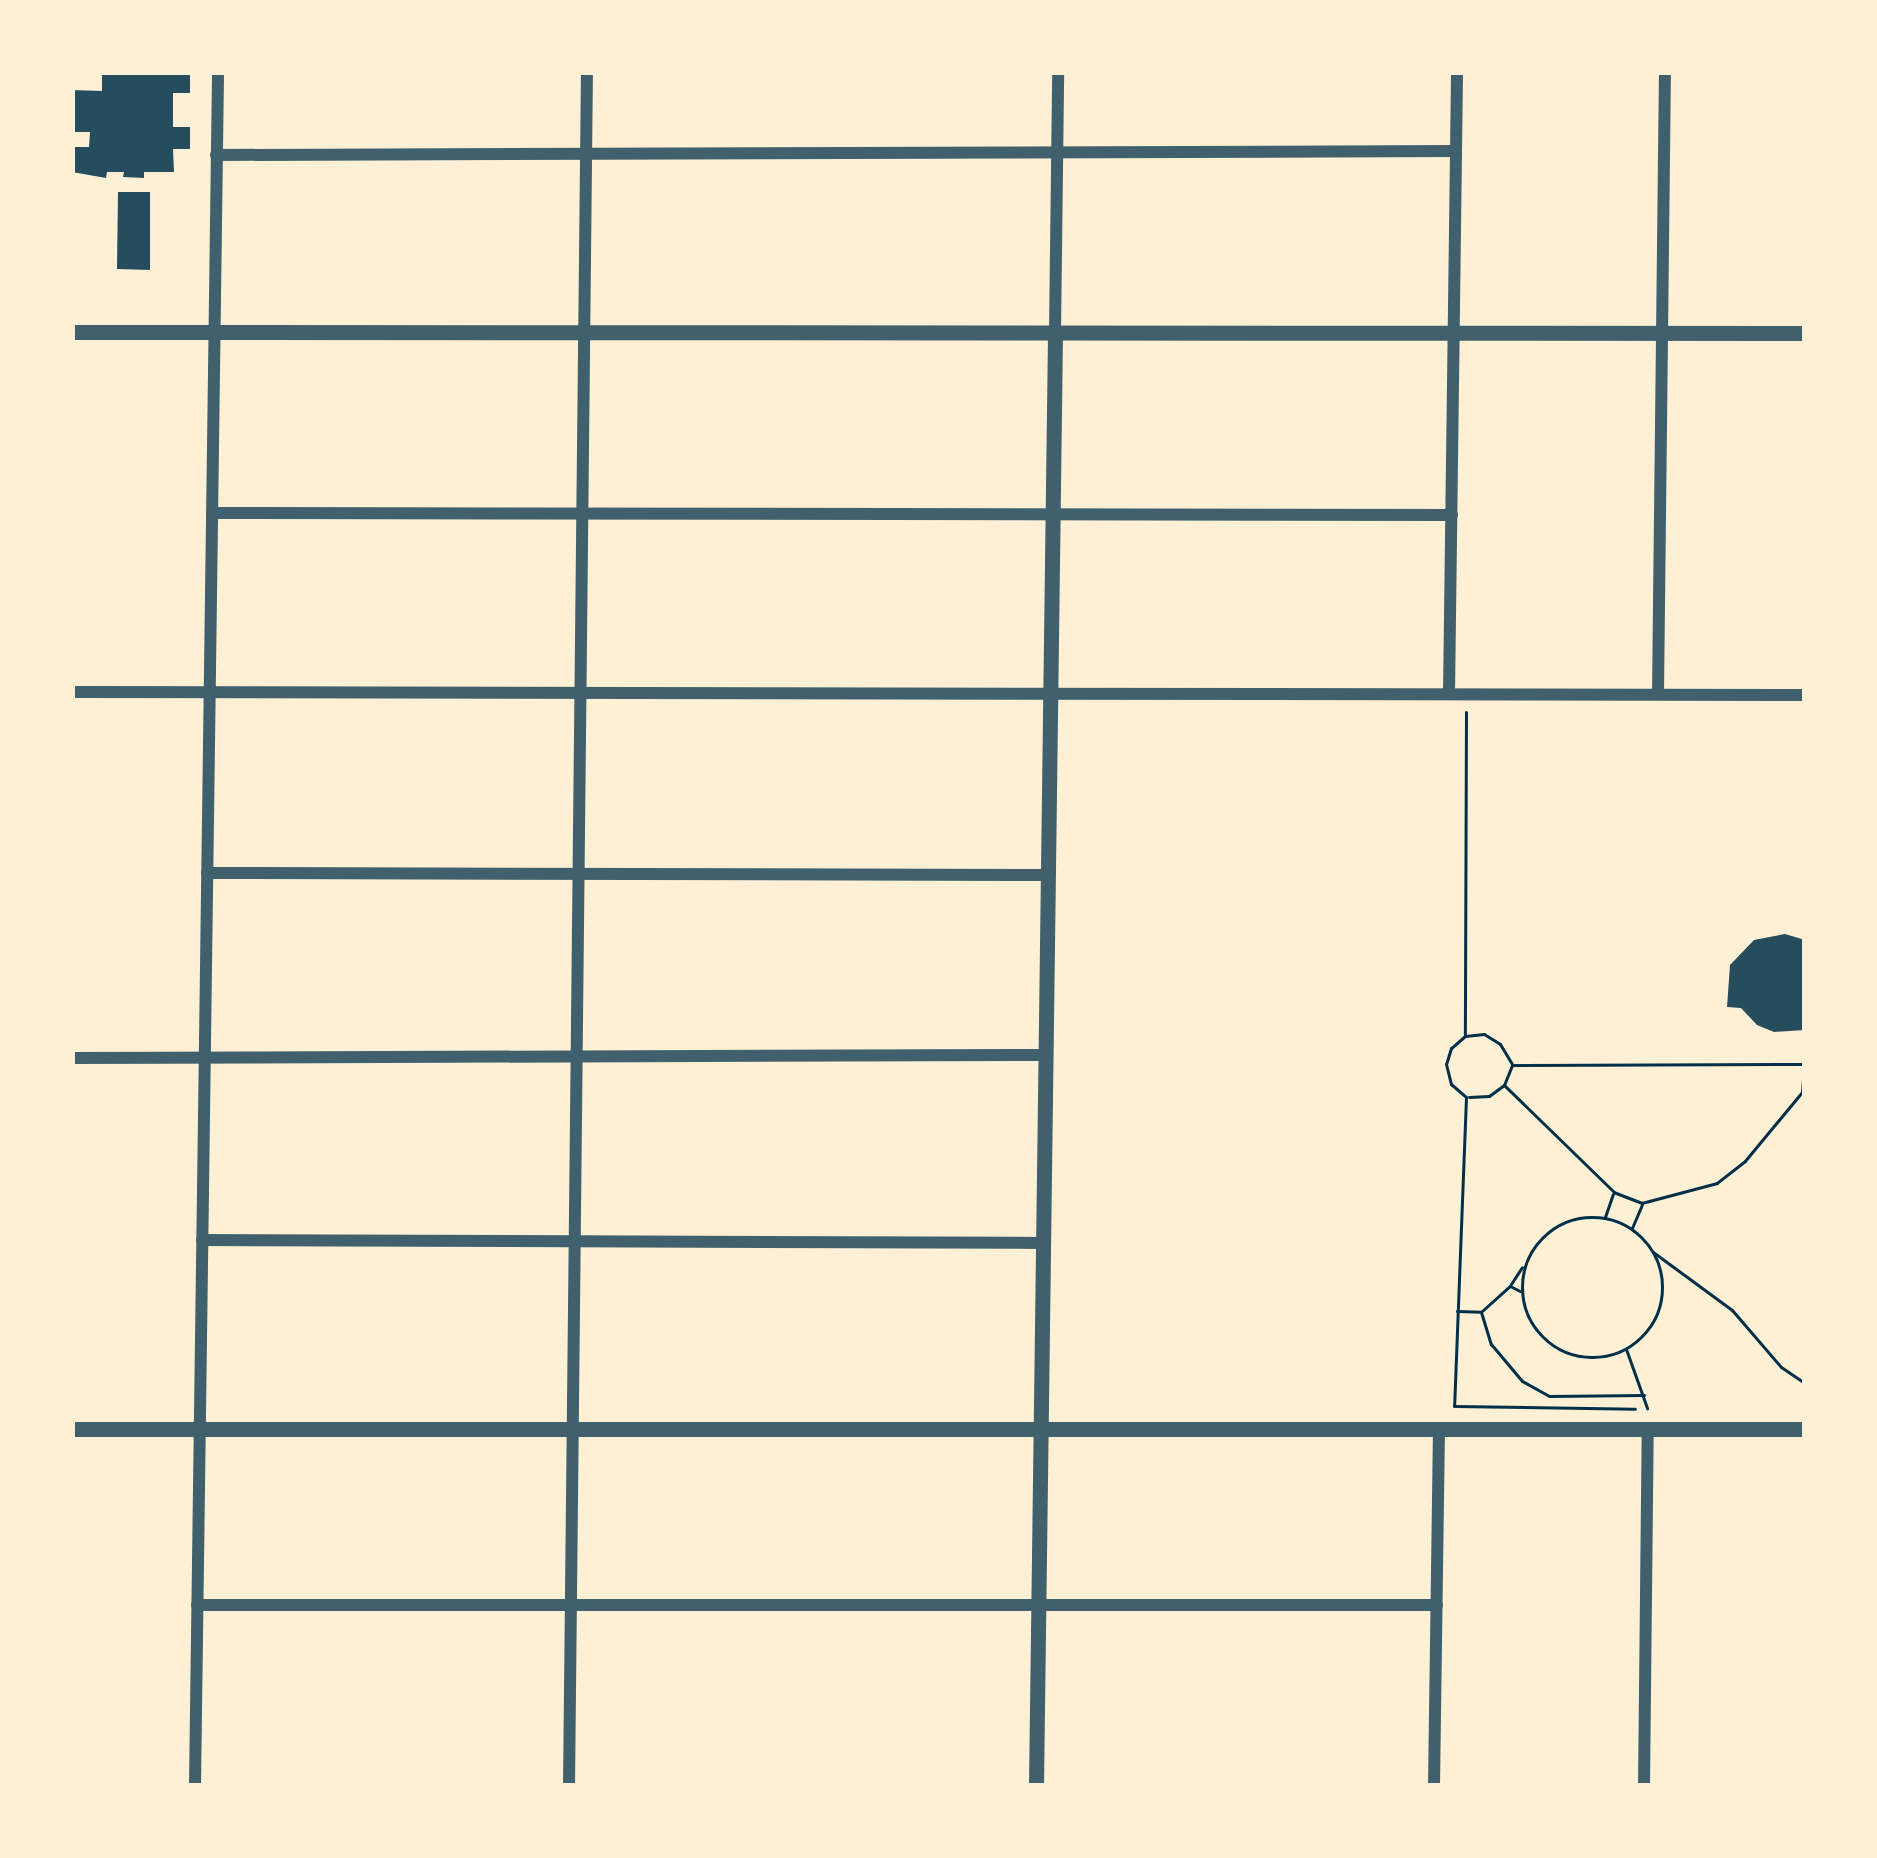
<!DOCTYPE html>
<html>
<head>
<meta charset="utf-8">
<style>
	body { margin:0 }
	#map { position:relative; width:1877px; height:1858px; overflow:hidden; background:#fdf0d5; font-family:"Exo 2",sans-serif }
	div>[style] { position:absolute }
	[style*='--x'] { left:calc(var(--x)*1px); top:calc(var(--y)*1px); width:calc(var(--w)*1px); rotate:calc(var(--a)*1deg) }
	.building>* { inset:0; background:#264d5e }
	.path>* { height:3px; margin:-1.5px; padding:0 1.5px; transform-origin:1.5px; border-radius:1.5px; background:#003049 }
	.path>.ring { margin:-1.5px; padding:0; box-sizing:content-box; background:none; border:3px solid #003049; border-radius:50% }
	.minor>* { height:12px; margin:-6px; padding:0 6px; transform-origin:6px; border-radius:6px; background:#3f606c }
	.tertiary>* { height:15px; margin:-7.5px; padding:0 7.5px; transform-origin:7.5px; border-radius:7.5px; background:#3f606c }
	span { translate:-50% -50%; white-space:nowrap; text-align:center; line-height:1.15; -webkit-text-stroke:12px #fdf0d5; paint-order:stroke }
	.frame { position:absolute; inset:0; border:75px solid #fdf0d5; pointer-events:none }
</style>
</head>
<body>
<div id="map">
	<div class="building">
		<div style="clip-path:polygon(102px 72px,190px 72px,190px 93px,173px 93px,173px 127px,190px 127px,190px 149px,173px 149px,174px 172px,144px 172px,144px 178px,123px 177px,124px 172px,107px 172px,106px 178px,72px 172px,72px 147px,89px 147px,90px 132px,72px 132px,72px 90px,102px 91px)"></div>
		<div style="clip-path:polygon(118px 192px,150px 192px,150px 270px,117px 269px)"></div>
		<div style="clip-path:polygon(1785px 934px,1805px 940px,1805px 1030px,1774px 1032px,1757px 1025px,1741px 1008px,1727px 1007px,1730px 965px,1754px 940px)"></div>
	</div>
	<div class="path">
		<div style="--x:1466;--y:712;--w:324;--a:90.2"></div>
		<div style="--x:1465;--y:1036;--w:18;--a:139"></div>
		<div style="--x:1451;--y:1048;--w:17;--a:107"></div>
		<div style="--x:1446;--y:1064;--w:21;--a:76"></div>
		<div style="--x:1451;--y:1084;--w:20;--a:41"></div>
		<div style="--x:1466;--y:1097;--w:309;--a:92.2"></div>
		<div style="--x:1454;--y:1406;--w:181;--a:0.9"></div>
		<div style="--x:1465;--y:1036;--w:19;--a:-6"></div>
		<div style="--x:1484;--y:1034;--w:19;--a:32"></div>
		<div style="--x:1500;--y:1044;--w:23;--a:59"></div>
		<div style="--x:1469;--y:1097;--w:20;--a:-3"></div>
		<div style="--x:1489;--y:1096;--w:19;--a:-36"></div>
		<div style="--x:1504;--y:1085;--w:22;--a:-68"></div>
		<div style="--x:1512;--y:1065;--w:292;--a:-0.2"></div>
		<div style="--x:1804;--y:1064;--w:28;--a:94"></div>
		<div style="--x:1802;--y:1092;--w:89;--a:129.6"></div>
		<div style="--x:1745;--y:1161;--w:36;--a:142"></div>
		<div style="--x:1717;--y:1183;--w:78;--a:165.1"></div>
		<div style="--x:1642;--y:1203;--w:30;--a:-159"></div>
		<div style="--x:1614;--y:1192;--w:153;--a:-135.8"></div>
		<div class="ring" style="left:1522px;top:1217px;width:137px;height:137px"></div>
		<div style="--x:1605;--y:1217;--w:24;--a:-71"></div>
		<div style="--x:1632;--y:1228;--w:25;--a:-67"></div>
		<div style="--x:1653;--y:1252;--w:98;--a:36.3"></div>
		<div style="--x:1732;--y:1310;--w:75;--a:49.3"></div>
		<div style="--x:1781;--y:1367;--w:29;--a:34"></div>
		<div style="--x:1511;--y:1284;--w:20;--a:-57"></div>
		<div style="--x:1457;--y:1311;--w:24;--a:2"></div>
		<div style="--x:1481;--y:1312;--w:34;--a:73"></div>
		<div style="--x:1491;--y:1344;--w:48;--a:50"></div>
		<div style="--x:1522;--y:1381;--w:31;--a:29"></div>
		<div style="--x:1549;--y:1396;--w:95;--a:-0.6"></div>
		<div style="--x:1482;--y:1311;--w:38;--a:-42"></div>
		<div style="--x:1510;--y:1286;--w:11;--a:27"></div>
		<div style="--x:1626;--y:1349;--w:63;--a:70.4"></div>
	</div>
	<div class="minor">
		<div style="--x:216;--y:155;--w:1240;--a:-0.18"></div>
		<div style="--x:1055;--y:333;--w:261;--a:-89.3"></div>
		<div style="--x:212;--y:513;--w:1240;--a:0.09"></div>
		<div style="--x:72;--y:692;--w:1733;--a:0.1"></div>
		<div style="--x:1449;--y:694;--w:622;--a:-89.26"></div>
		<div style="--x:1658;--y:694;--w:622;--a:-89.36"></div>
		<div style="--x:207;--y:873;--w:841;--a:0.14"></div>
		<div style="--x:72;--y:1058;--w:973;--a:-0.18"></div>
		<div style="--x:202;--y:1240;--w:841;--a:0.2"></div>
		<div style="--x:197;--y:1605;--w:1240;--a:0"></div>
		<div style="--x:195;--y:1786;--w:1714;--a:-89.23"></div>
		<div style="--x:569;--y:1786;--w:1714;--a:-89.4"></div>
		<div style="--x:1434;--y:1786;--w:357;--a:-89.2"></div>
		<div style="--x:1644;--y:1786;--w:357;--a:-89.4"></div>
	</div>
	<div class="tertiary">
		<div style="--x:72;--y:332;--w:1733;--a:0.03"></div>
		<div style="--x:72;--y:1429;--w:1733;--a:0"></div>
		<div style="--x:1036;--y:1786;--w:1453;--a:-89.25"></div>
	</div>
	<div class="frame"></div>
</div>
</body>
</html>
